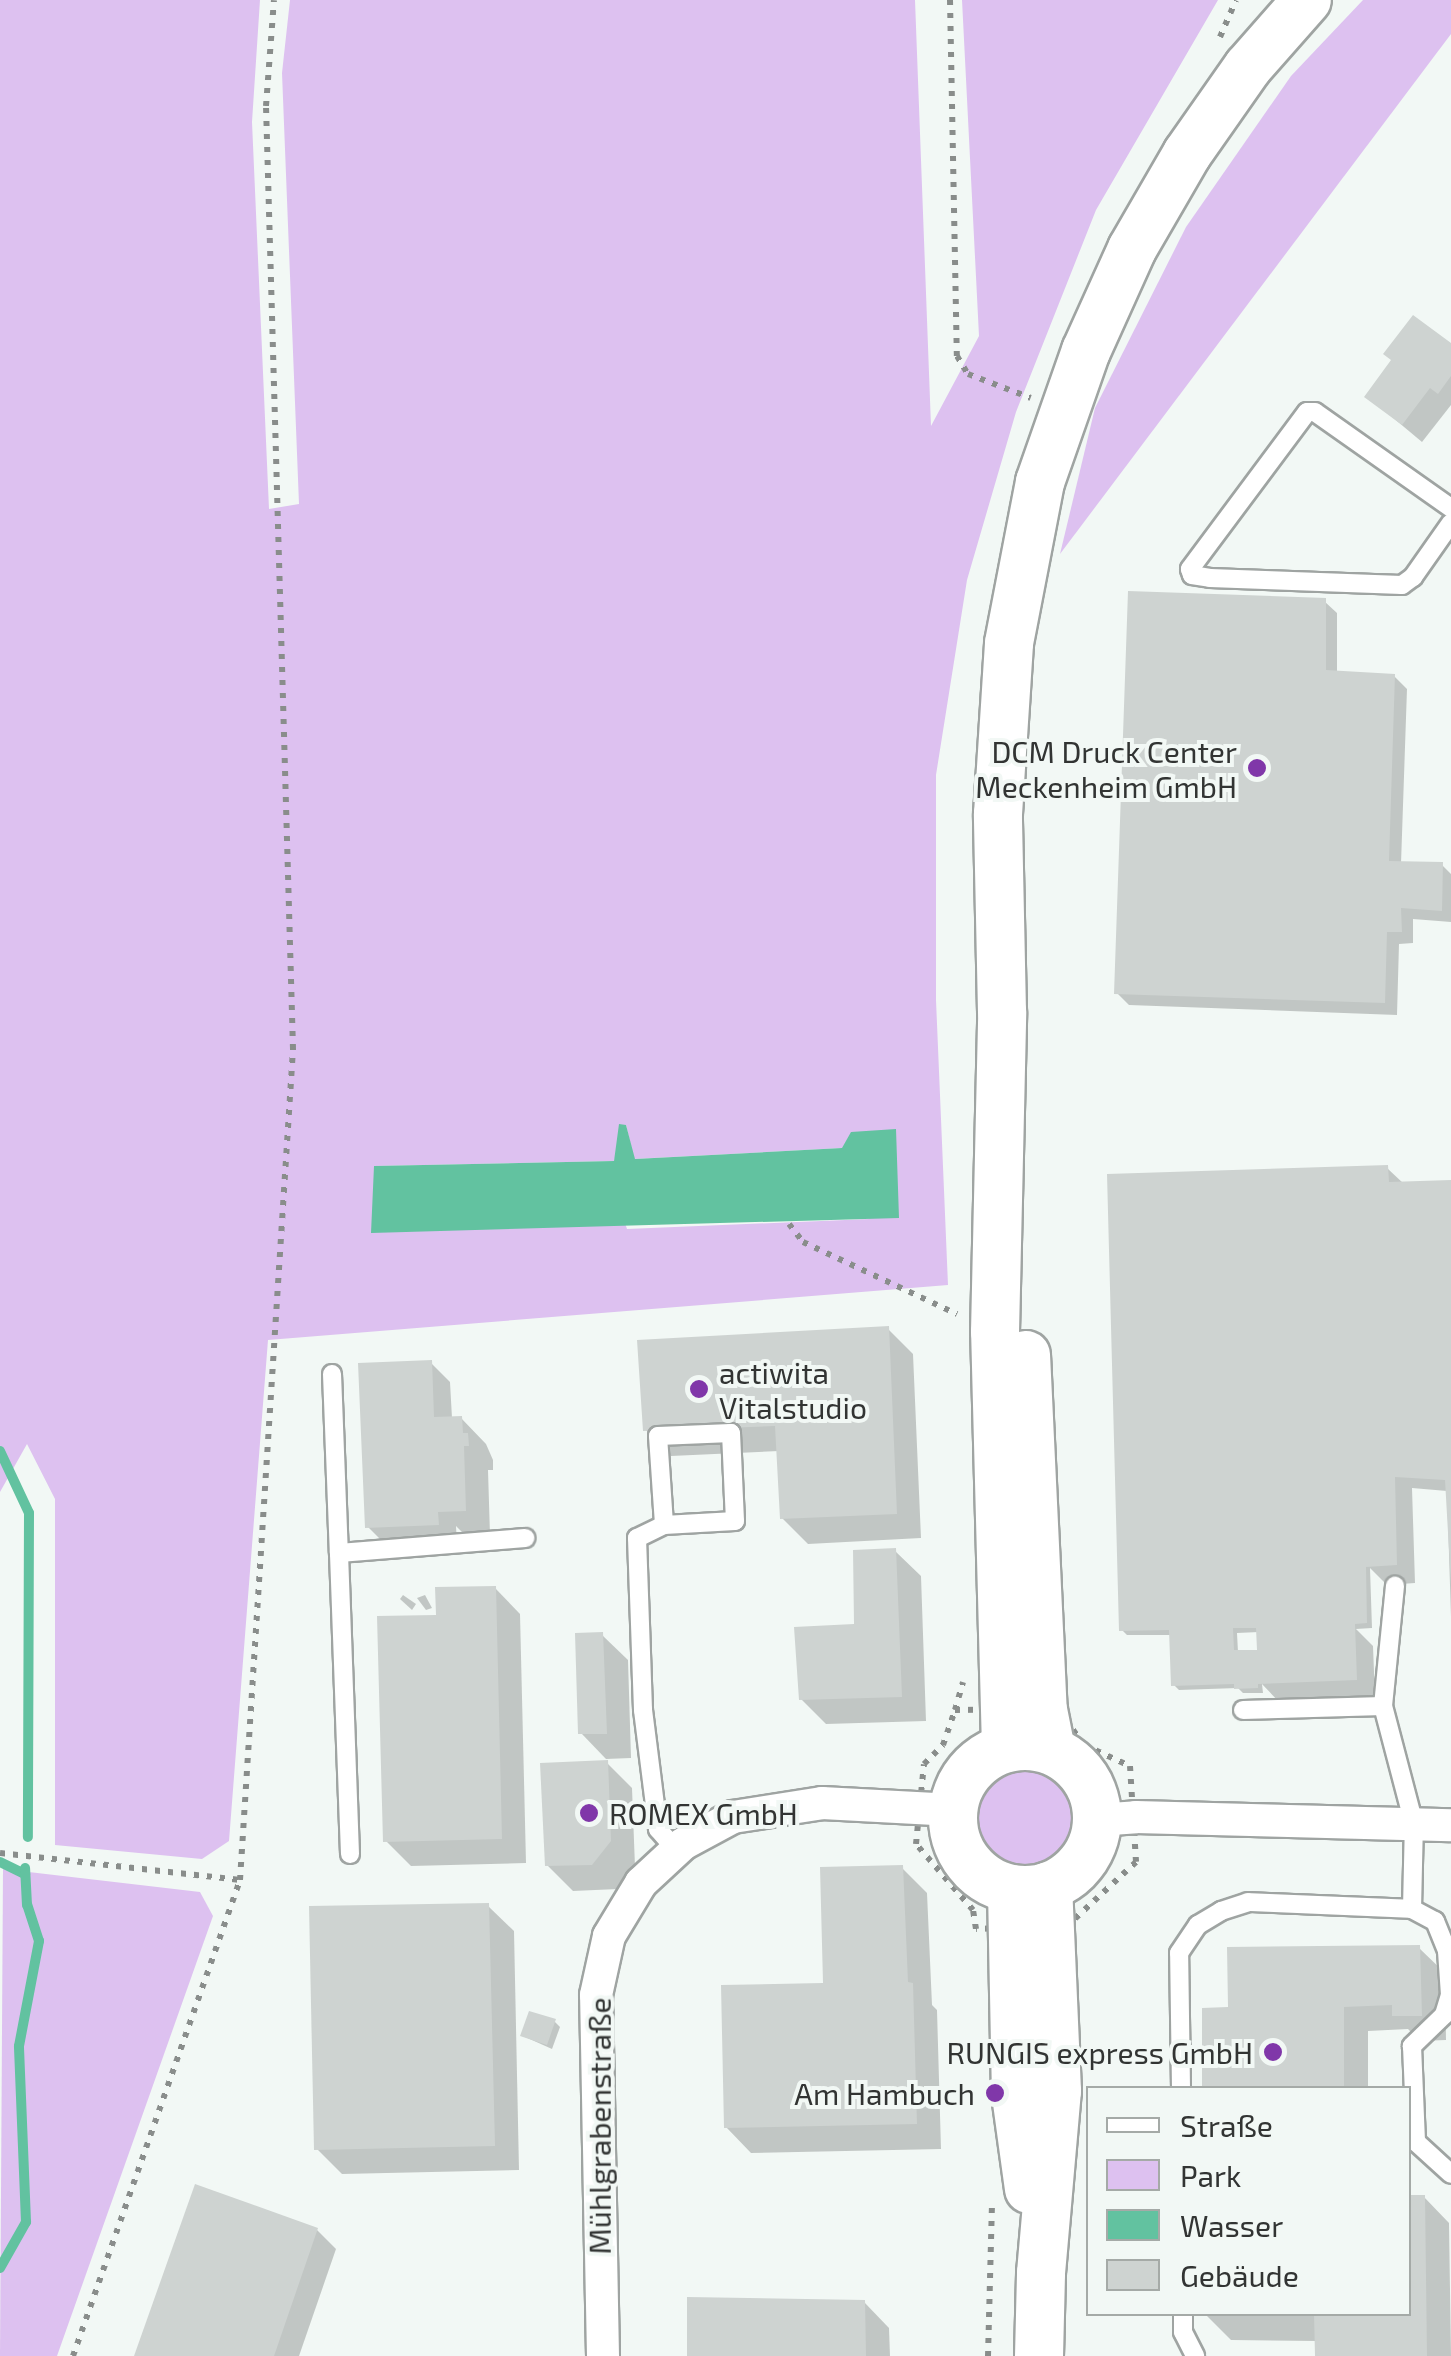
<!DOCTYPE html>
<html>
<head>
<meta charset="utf-8">
<style>
	body { margin:0 }
	#map { position:relative; width:1451px; height:2356px; overflow:hidden; background:#f2f8f5; font-family:"Exo 2",sans-serif }
	div>[style] { position:absolute }
	[style*='--x'] { left:calc(var(--x)*1px); top:calc(var(--y)*1px); width:calc(var(--w)*1px); rotate:calc(var(--a)*1deg) }
	.green>* { inset:0; background:#ddc1f0 }
	.round { border-radius:50% }
	.water>* { inset:0; background:#62c2a0 }
	.shadow>* { inset:0; background:#0003 }
	.stream>* { height:10px; margin:-5px; padding:0 5px; transform-origin:5px; border-radius:5px; background:#62c2a0 }
	.building>* { inset:0; background:#ced3d1 }
	.path>* { height:6px; margin-top:-3px; transform-origin:0; background:repeating-linear-gradient(90deg,#898d8b 0 5px,transparent 0 13px) }
	.roads { filter:drop-shadow(2px 0 #9fa4a2) drop-shadow(-2px 0 #9fa4a2) drop-shadow(0 2px #9fa4a2) drop-shadow(0 -2px #9fa4a2) }
	.service>* { height:18px; margin:-9px; padding:0 9px; transform-origin:9px; border-radius:9px; background:#fff }
	.minor>* { height:32px; margin:-16px; padding:0 16px; transform-origin:16px; border-radius:16px; background:#fff }
	.secondary>* { height:48px; margin:-24px; padding:0 24px; transform-origin:24px; border-radius:24px; background:#fff }
	.secondary>.ring { margin:-24px; padding:0; box-sizing:content-box; background:none; border:48px solid #fff; border-radius:50% }
	.dots>* { width:28px; height:28px; translate:-50% -50%; box-sizing:border-box; border:5px solid #f2f8f5; border-radius:50% }
	span { translate:-50% -50%; white-space:nowrap; text-align:center; line-height:1.15; -webkit-text-stroke:8px #f2f8f5; paint-order:stroke }
	.poi-label { font-size:30px; color:#323433 }
	.right { translate:-100% -50%; text-align:right }
	.left { translate:0 -50%; text-align:left }
	.street-label { font-size:30px; color:#323433 }
	.legend { position:absolute; left:1086px; top:2086px; width:325px; height:230px; box-sizing:border-box; background:#f2f8f5; border:2px solid #a5aaa7; margin:0; padding:12px 18px; list-style:none; font-size:30px; color:#323433 }
	.legend li { display:flex; align-items:center; gap:20px; height:50px }
	.legend b { width:50px; border:2px solid #a5aaa7 }
</style>
</head>
<body>
<div id="map">
	<div class="green">
		<div style="clip-path:polygon(evenodd,0 0,260px 0,252px 122px,269px 509px,299px 504px,282px 73px,290px 0,915px 0,931px 426px,979px 336px,962px 0,1218px 0,1096px 210px,1016px 412px,967px 580px,936px 775px,936px 1000px,948px 1285px,268px 1340px,229px 1841px,202px 1859px,55px 1845px,55px 1499px,27px 1444px,0 1492px,0 0,626px 1125px,634px 1159px,842px 1148px,869px 1219px,627px 1229px,625px 1223px,375px 1166px,614px 1161px,626px 1125px)"></div>
		<div style="clip-path:polygon(1363px 0,1451px 0,1451px 34px,1060px 554px,1095px 408px,1186px 227px,1291px 76px)"></div>
		<div class="round" style="left:975px;top:1766px;width:102px;height:102px"></div>
		<div style="clip-path:polygon(3px 1869px,200px 1892px,213px 1916px,57px 2356px,0 2356px)"></div>
	</div>
	<div class="water">
		<div style="clip-path:polygon(619px 1124px,626px 1125px,635px 1159px,842px 1148px,851px 1132px,896px 1129px,899px 1218px,371px 1233px,374px 1166px,614px 1161px)"></div>
	</div>
	<div class="shadow">
		<div style="clip-path:polygon(1451px 346px,1451px 405px,1422px 442px,1367px 396px)"></div>
		<div style="clip-path:polygon(1324px 601px,1337px 613px,1337px 673px,1394px 676px,1407px 689px,1401px 864px,1442px 865px,1451px 874px,1451px 922px,1413px 919px,1413px 943px,1399px 944px,1397px 1015px,1129px 1005px,1117px 993px)"></div>
		<div style="clip-path:polygon(evenodd,1387px 1168px,1404px 1184px,1451px 1183px,1451px 1617px,1447px 1491px,1412px 1488px,1415px 1583px,1387px 1585px,1370px 1568px,1372px 1628px,1356px 1629px,1373px 1646px,1375px 1698px,1279px 1702px,1262px 1684px,1263px 1693px,1243px 1693px,1238px 1688px,1179px 1690px,1174px 1685px,1172px 1635px,1127px 1635px,1122px 1630px,1387px 1168px,1259px 1632px,1259px 1652px,1238px 1652px,1237px 1633px,1259px 1632px)"></div>
		<div style="clip-path:polygon(888px 1329px,913px 1354px,921px 1538px,808px 1544px,782px 1518px,779px 1451px,671px 1456px,646px 1430px)"></div>
		<div style="clip-path:polygon(431px 1363px,450px 1382px,452px 1418px,461px 1418px,486px 1444px,493px 1460px,493px 1470px,488px 1470px,490px 1535px,466px 1536px,456px 1526px,457px 1544px,387px 1546px,368px 1527px)"></div>
		<div style="clip-path:polygon(895px 1551px,921px 1576px,926px 1721px,826px 1724px,801px 1699px,857px 1626px)"></div>
		<div style="clip-path:polygon(495px 1588px,520px 1614px,526px 1863px,411px 1866px,386px 1841px,438px 1617px)"></div>
		<div style="clip-path:polygon(403px 1595px,416px 1604px,412px 1610px,400px 1599px)"></div>
		<div style="clip-path:polygon(425px 1595px,432px 1608px,426px 1610px,417px 1598px)"></div>
		<div style="clip-path:polygon(602px 1635px,628px 1660px,631px 1758px,606px 1759px,581px 1733px)"></div>
		<div style="clip-path:polygon(607px 1763px,632px 1788px,635px 1867px,618px 1889px,573px 1891px,547px 1865px)"></div>
		<div style="clip-path:polygon(902px 1868px,927px 1893px,932px 2005px,937px 2010px,941px 2149px,751px 2153px,726px 2127px)"></div>
		<div style="clip-path:polygon(488px 1906px,514px 1931px,519px 2170px,342px 2174px,317px 2149px)"></div>
		<div style="clip-path:polygon(1419px 1948px,1445px 1973px,1446px 2040px,1420px 2041px,1408px 2029px,1368px 2031px,1368px 2088px,1205px 2088px,1204px 2010px,1230px 2010px)"></div>
		<div style="clip-path:polygon(554px 2021px,560px 2027px,552px 2049px,523px 2036px)"></div>
		<div style="clip-path:polygon(1424px 2197px,1449px 2223px,1451px 2356px,1317px 2356px,1317px 2341px,1231px 2340px,1206px 2315px,1408px 2314px)"></div>
		<div style="clip-path:polygon(317px 2230px,336px 2249px,299px 2356px,137px 2356px)"></div>
		<div style="clip-path:polygon(864px 2302px,889px 2328px,890px 2356px,690px 2356px)"></div>
	</div>
	<div class="stream">
		<div style="--x:0;--y:1451;--w:68;--a:64.9"></div>
		<div style="--x:29;--y:1513;--w:324;--a:90.2"></div>
		<div style="--x:0;--y:1862;--w:28;--a:26"></div>
		<div style="--x:0;--y:2268;--w:53;--a:-60.5"></div>
		<div style="--x:26;--y:2222;--w:176;--a:-92.3"></div>
		<div style="--x:19;--y:2046;--w:107;--a:-79.2"></div>
		<div style="--x:39;--y:1941;--w:38;--a:-108"></div>
		<div style="--x:27;--y:1905;--w:37;--a:-93"></div>
	</div>
	<div class="building">
		<div style="clip-path:polygon(1413px 315px,1451px 343px,1451px 376px,1438px 394px,1430px 388px,1402px 425px,1364px 397px,1391px 360px,1383px 354px)"></div>
		<div style="clip-path:polygon(1128px 591px,1326px 598px,1326px 670px,1395px 674px,1389px 861px,1443px 862px,1442px 911px,1401px 908px,1402px 932px,1387px 932px,1385px 1003px,1114px 994px)"></div>
		<div style="clip-path:polygon(evenodd,1388px 1165px,1389px 1182px,1451px 1180px,1451px 1585px,1445px 1480px,1395px 1477px,1397px 1565px,1366px 1567px,1367px 1623px,1355px 1624px,1357px 1680px,1258px 1684px,1258px 1688px,1234px 1689px,1234px 1684px,1171px 1686px,1169px 1630px,1119px 1631px,1107px 1174px,1388px 1165px,1233px 1628px,1256px 1628px,1257px 1650px,1234px 1650px,1233px 1628px)"></div>
		<div style="clip-path:polygon(889px 1326px,897px 1514px,780px 1519px,775px 1426px,643px 1431px,637px 1340px)"></div>
		<div style="clip-path:polygon(432px 1360px,434px 1417px,462px 1416px,463px 1433px,468px 1433px,469px 1446px,464px 1446px,466px 1511px,438px 1512px,439px 1525px,365px 1528px,358px 1363px)"></div>
		<div style="clip-path:polygon(896px 1548px,902px 1697px,799px 1700px,794px 1627px,854px 1624px,853px 1550px)"></div>
		<div style="clip-path:polygon(496px 1586px,502px 1839px,383px 1842px,377px 1616px,436px 1615px,435px 1587px)"></div>
		<div style="clip-path:polygon(603px 1632px,607px 1734px,578px 1734px,575px 1633px)"></div>
		<div style="clip-path:polygon(608px 1760px,611px 1841px,592px 1865px,545px 1866px,540px 1763px)"></div>
		<div style="clip-path:polygon(903px 1865px,908px 1982px,913px 1983px,917px 2124px,724px 2128px,721px 1985px,823px 1983px,820px 1867px)"></div>
		<div style="clip-path:polygon(489px 1903px,495px 2146px,314px 2150px,309px 1906px)"></div>
		<div style="clip-path:polygon(1420px 1945px,1422px 2016px,1392px 2016px,1392px 2005px,1344px 2007px,1344px 2088px,1202px 2088px,1202px 2008px,1228px 2007px,1227px 1947px)"></div>
		<div style="clip-path:polygon(529px 2011px,556px 2019px,547px 2045px,520px 2036px)"></div>
		<div style="clip-path:polygon(195px 2184px,318px 2228px,274px 2356px,134px 2356px)"></div>
		<div style="clip-path:polygon(1408px 2195px,1425px 2195px,1427px 2356px,1315px 2356px,1314px 2314px,1408px 2314px)"></div>
		<div style="clip-path:polygon(687px 2297px,865px 2300px,866px 2356px,687px 2356px)"></div>
	</div>
	<div class="path">
		<div style="--x:950;--y:0;--w:356;--a:88.9"></div>
		<div style="--x:957;--y:356;--w:21;--a:59"></div>
		<div style="--x:968;--y:374;--w:67;--a:20.9"></div>
		<div style="--x:1220;--y:37;--w:40;--a:-66.6"></div>
		<div style="--x:789;--y:1224;--w:23;--a:52"></div>
		<div style="--x:803;--y:1242;--w:170;--a:25.1"></div>
		<div style="--x:1058;--y:1709;--w:44;--a:54.2"></div>
		<div style="--x:1084;--y:1745;--w:51;--a:24.5"></div>
		<div style="--x:1130;--y:1766;--w:96;--a:86.4"></div>
		<div style="--x:1136;--y:1862;--w:93;--a:137.2"></div>
		<div style="--x:1068;--y:1925;--w:92;--a:177.5"></div>
		<div style="--x:976;--y:1929;--w:19;--a:-99"></div>
		<div style="--x:973;--y:1910;--w:87;--a:-130.8"></div>
		<div style="--x:916;--y:1844;--w:80;--a:-84.3"></div>
		<div style="--x:924;--y:1764;--w:27;--a:-45"></div>
		<div style="--x:943;--y:1745;--w:37;--a:-71"></div>
		<div style="--x:955;--y:1710;--w:103;--a:-0.6"></div>
		<div style="--x:955;--y:1710;--w:29;--a:-74"></div>
		<div style="--x:0;--y:1853;--w:242;--a:6.4"></div>
		<div style="--x:73;--y:2356;--w:504;--a:-70.67"></div>
		<div style="--x:240;--y:1880;--w:833;--a:-86.35"></div>
		<div style="--x:293;--y:1049;--w:943;--a:-91.64"></div>
		<div style="--x:266;--y:106;--w:106;--a:-85.7"></div>
		<div style="--x:988;--y:2356;--w:152;--a:-88.5"></div>
	</div>
	<div class="roads">
		<div class="service">
			<div style="--x:1451;--y:508;--w:166;--a:-144.8"></div>
			<div style="--x:1315;--y:412;--w:8;--a:180"></div>
			<div style="--x:1307;--y:412;--w:196;--a:126.7"></div>
			<div style="--x:1190;--y:569;--w:6;--a:72"></div>
			<div style="--x:1192;--y:575;--w:18;--a:9"></div>
			<div style="--x:1210;--y:578;--w:192;--a:2.1"></div>
			<div style="--x:1402;--y:585;--w:14;--a:-36"></div>
			<div style="--x:1413;--y:577;--w:66;--a:-54.9"></div>
			<div style="--x:332;--y:1374;--w:179;--a:87.8"></div>
			<div style="--x:664;--y:1525;--w:71;--a:-3.2"></div>
			<div style="--x:735;--y:1521;--w:88;--a:-92.6"></div>
			<div style="--x:731;--y:1433;--w:73;--a:177.6"></div>
			<div style="--x:658;--y:1436;--w:89;--a:86.1"></div>
			<div style="--x:664;--y:1525;--w:30;--a:154"></div>
			<div style="--x:637;--y:1538;--w:172;--a:88"></div>
			<div style="--x:643;--y:1710;--w:120;--a:82.8"></div>
			<div style="--x:658;--y:1829;--w:28;--a:49"></div>
			<div style="--x:1383;--y:1706;--w:121;--a:-84.3"></div>
			<div style="--x:350;--y:1854;--w:301;--a:-92.1"></div>
			<div style="--x:339;--y:1553;--w:187;--a:-4.6"></div>
			<div style="--x:1412;--y:1909;--w:26;--a:28"></div>
			<div style="--x:1435;--y:1921;--w:32;--a:68"></div>
			<div style="--x:1447;--y:1951;--w:44;--a:86.1"></div>
			<div style="--x:1450;--y:1995;--w:21;--a:107"></div>
			<div style="--x:1444;--y:2015;--w:45;--a:135.9"></div>
			<div style="--x:1412;--y:2046;--w:96;--a:87.6"></div>
			<div style="--x:1416;--y:2142;--w:47;--a:42.4"></div>
			<div style="--x:1181;--y:2088;--w:135;--a:-90.8"></div>
			<div style="--x:1179;--y:1953;--w:34;--a:-56"></div>
			<div style="--x:1198;--y:1925;--w:27;--a:-31"></div>
			<div style="--x:1221;--y:1911;--w:28;--a:-18"></div>
			<div style="--x:1248;--y:1902;--w:164;--a:2.4"></div>
			<div style="--x:1412;--y:1909;--w:85;--a:-88.7"></div>
			<div style="--x:1414;--y:1824;--w:122;--a:-104.7"></div>
			<div style="--x:1383;--y:1706;--w:140;--a:178.4"></div>
			<div style="--x:1183;--y:2314;--w:18;--a:90"></div>
			<div style="--x:1183;--y:2332;--w:27;--a:63"></div>
		</div>
		<div class="minor">
			<div style="--x:1097;--y:1820;--w:39;--a:-4"></div>
			<div style="--x:1136;--y:1817;--w:315;--a:1.5"></div>
			<div style="--x:603;--y:2356;--w:361;--a:-91.1"></div>
			<div style="--x:596;--y:1995;--w:60;--a:-77.6"></div>
			<div style="--x:609;--y:1936;--w:62;--a:-58.9"></div>
			<div style="--x:641;--y:1883;--w:57;--a:-42.9"></div>
			<div style="--x:683;--y:1844;--w:57;--a:-28.4"></div>
			<div style="--x:733;--y:1817;--w:90;--a:-8.9"></div>
			<div style="--x:822;--y:1803;--w:132;--a:3"></div>
		</div>
		<div class="secondary">
			<div style="--x:1026;--y:1355;--w:355;--a:87.3"></div>
			<div style="--x:1043;--y:1710;--w:41;--a:78.7"></div>
			<div class="ring" style="left:953px;top:1746px;width:96px;height:96px"></div>
			<div style="--x:1006;--y:1748;--w:416;--a:-91.5"></div>
			<div style="--x:995;--y:1332;--w:320;--a:-88.7"></div>
			<div style="--x:1002;--y:1012;--w:198;--a:-91.2"></div>
			<div style="--x:998;--y:814;--w:171;--a:-86.3"></div>
			<div style="--x:1009;--y:643;--w:164;--a:-79.1"></div>
			<div style="--x:1040;--y:482;--w:139;--a:-70.7"></div>
			<div style="--x:1086;--y:351;--w:112;--a:-65.7"></div>
			<div style="--x:1132;--y:249;--w:110;--a:-59.9"></div>
			<div style="--x:1187;--y:154;--w:106;--a:-55"></div>
			<div style="--x:1248;--y:67;--w:89;--a:-48.6"></div>
			<div style="--x:1012;--y:1889;--w:206;--a:88.9"></div>
			<div style="--x:1016;--y:2095;--w:95;--a:82.1"></div>
			<div style="--x:1039;--y:2356;--w:83;--a:-88.6"></div>
			<div style="--x:1041;--y:2273;--w:183;--a:-85"></div>
			<div style="--x:1057;--y:2091;--w:205;--a:-92.5"></div>
		</div>
	</div>
	<div class="dots">
		<div style="left:1257px;top:768px;background:#8037a9"></div>
		<div style="left:699px;top:1389px;background:#8037a9"></div>
		<div style="left:589px;top:1813px;background:#8037a9"></div>
		<div style="left:1273px;top:2052px;background:#8037a9"></div>
		<div style="left:995px;top:2093px;background:#8037a9"></div>
	</div>
	<div class="poi-label">
		<span class="right" style="left:1237px;top:768px">DCM Druck Center<br>Meckenheim GmbH</span>
		<span class="left" style="left:719px;top:1389px">actiwita<br>Vitalstudio</span>
		<span class="left" style="left:609px;top:1813px">ROMEX GmbH</span>
		<span class="right" style="left:1253px;top:2052px">RUNGIS express GmbH</span>
		<span class="right" style="left:975px;top:2093px">Am Hambuch</span>
	</div>
	<div class="street-label">
		<span style="left:599px;top:2126px;rotate:-90deg">Mühlgrabenstraße</span>
	</div>
	<ul class="legend">
	<li><b style="height:12px;background:#fff"></b>Straße</li>
	<li><b style="height:28px;background:#ddc1f0"></b>Park</li>
	<li><b style="height:28px;background:#62c2a0"></b>Wasser</li>
	<li><b style="height:28px;background:#ced3d1"></b>Gebäude</li>
	</ul>
</div>
</body>
</html>
